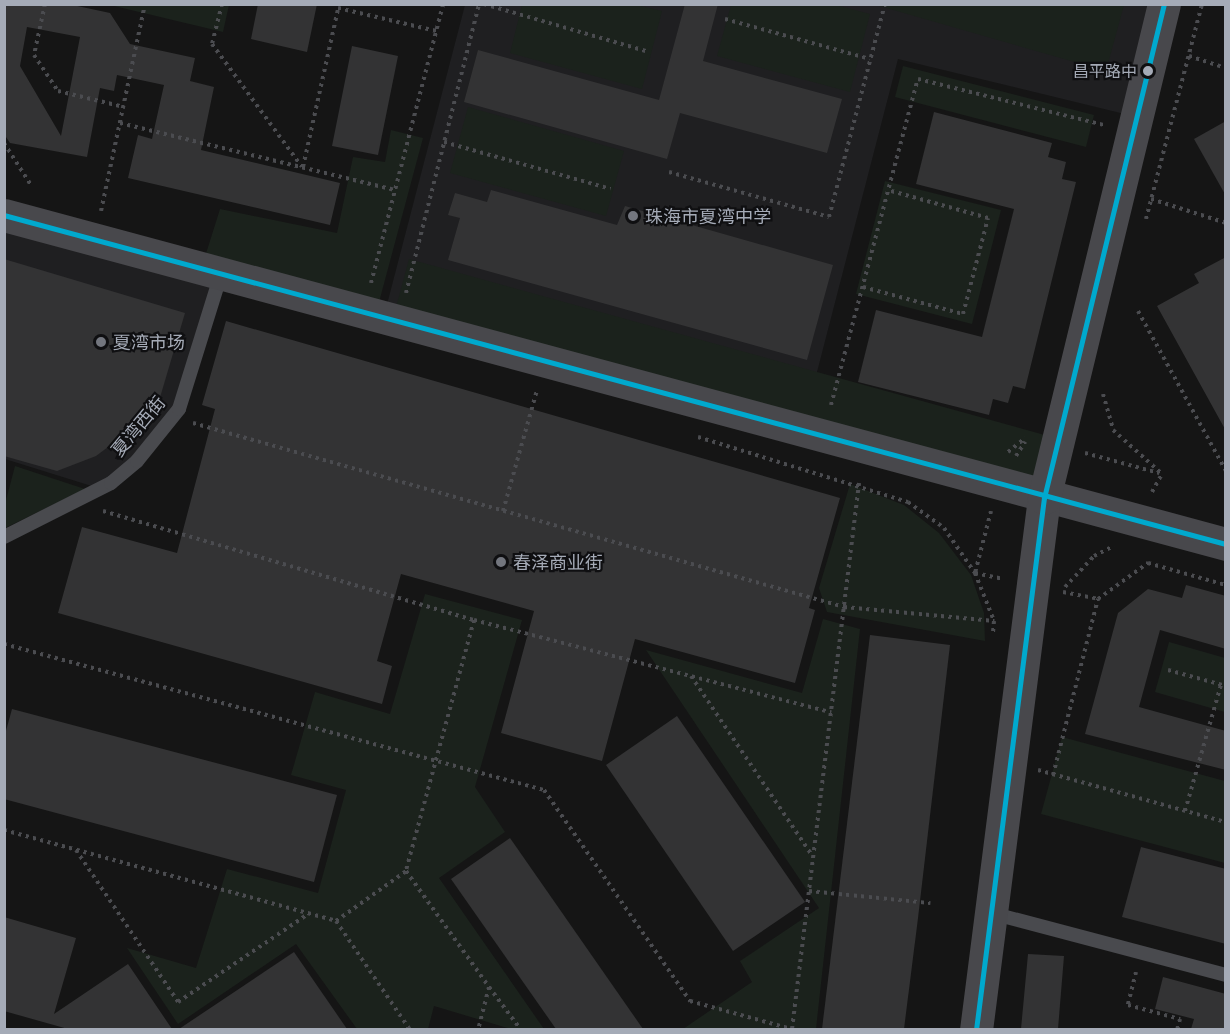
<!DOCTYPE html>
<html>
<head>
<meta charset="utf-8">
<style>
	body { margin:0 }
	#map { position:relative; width:1230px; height:1034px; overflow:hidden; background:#151515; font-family:Commissioner,"Noto Sans SC",sans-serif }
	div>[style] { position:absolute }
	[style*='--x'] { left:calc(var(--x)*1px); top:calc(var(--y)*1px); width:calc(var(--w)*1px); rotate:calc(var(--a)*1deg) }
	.built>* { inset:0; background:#1f1f21 }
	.green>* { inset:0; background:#1b221c }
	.building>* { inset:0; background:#333334 }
	.path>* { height:4px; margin-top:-2px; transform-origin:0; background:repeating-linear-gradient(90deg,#4b4c50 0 3px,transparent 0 7.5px) }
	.lane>* { height:14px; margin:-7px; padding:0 7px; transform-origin:7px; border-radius:7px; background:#494a4e }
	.secondary>* { height:33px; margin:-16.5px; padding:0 16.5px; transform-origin:16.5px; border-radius:16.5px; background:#48484c }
	.bus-1>* { height:4.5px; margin:-2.25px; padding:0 2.25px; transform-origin:2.25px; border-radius:2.25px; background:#00a9ce }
	.dots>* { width:16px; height:16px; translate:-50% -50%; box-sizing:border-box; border:3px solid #0f0f11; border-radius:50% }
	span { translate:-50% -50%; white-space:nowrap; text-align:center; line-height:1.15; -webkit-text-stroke:4.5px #0f0f11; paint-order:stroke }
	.bus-label { font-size:16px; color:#a5abb7 }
	.right { translate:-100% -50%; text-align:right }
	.poi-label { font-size:18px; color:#a5abb7 }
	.left { translate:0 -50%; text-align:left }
	.street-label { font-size:18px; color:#a5abb7 }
	.frame { position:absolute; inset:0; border:6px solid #a5abb7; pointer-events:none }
</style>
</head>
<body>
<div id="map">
	<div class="built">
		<div style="clip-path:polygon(465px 5px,1161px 5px,1133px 116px,898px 59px,802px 430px,384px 316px)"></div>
		<div style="clip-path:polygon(4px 217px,219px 275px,178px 408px,136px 460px,98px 488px,5px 459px)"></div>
	</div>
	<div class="green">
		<div style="clip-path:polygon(110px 5px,229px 5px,223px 32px)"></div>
		<div style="clip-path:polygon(522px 5px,637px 5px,662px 11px,642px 89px,510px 53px)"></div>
		<div style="clip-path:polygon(731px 5px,836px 5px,870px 14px,850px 92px,717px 56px)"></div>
		<div style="clip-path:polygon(876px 5px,876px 4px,1124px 5px,1106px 71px)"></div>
		<div style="clip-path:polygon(903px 66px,1094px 115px,1086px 147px,895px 97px)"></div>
		<div style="clip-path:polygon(468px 107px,624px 151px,606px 216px,450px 173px)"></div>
		<div style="clip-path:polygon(391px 130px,423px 138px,378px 306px,204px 260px,220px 209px,337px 233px,353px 157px,385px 162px)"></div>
		<div style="clip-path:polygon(885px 181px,1001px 210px,972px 324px,856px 294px)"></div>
		<div style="clip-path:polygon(409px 259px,1052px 437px,1038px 489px,395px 311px)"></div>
		<div style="clip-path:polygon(15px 466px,85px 489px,5px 528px,5px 504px)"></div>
		<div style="clip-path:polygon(850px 484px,904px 505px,939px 533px,971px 575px,984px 613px,985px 641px,827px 612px,819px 588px)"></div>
		<div style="clip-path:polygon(425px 594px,522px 620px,475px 787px,505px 832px,439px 878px,544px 1029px,511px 1029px,434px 1006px,428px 1029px,357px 1029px,296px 944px,178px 1024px,127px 948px,196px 968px,227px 869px,318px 893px,346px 790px,291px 775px,315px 692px,390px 714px)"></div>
		<div style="clip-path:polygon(823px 619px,860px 629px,816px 1029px,683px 1029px,752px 982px,740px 961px,819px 908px,646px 650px,802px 693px)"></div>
		<div style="clip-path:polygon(1169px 642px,1225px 658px,1225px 712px,1155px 692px)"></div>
		<div style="clip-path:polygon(1062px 737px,1225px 781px,1225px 863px,1041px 814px)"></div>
	</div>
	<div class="building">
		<div style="clip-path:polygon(evenodd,4px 4px,68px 4px,110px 13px,130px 44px,195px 58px,190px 81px,214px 87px,201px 150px,340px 183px,330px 225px,128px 178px,138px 135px,152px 139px,164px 85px,117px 75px,114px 91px,100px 88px,87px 157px,10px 143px,4px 134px,4px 4px,27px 27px,80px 37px,61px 136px,20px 66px,27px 27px)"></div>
		<div style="clip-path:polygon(258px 4px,317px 4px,307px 52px,251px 39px)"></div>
		<div style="clip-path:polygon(685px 4px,718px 4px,703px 61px,842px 99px,827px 153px,680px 113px,667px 159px,464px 102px,478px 50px,659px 100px)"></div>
		<div style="clip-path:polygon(352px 46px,398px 56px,378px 155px,332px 146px)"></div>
		<div style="clip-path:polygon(934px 112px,1052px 143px,1048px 157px,1066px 162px,1062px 179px,1076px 182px,1025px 389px,1013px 386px,1008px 403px,993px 399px,989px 415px,858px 382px,876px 310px,982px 337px,1014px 209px,916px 184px)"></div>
		<div style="clip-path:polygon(1226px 121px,1226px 196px,1194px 139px)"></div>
		<div style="clip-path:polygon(491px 190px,617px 225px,625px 206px,833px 265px,807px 360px,448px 260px,460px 218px,448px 215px,455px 193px,487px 202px)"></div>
		<div style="clip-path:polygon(1226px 257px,1226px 431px,1157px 306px,1199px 283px,1194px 274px)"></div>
		<div style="clip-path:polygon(4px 259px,185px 313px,156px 411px,96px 456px,57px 471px,4px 456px)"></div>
		<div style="clip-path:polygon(226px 321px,840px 498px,809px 608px,815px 610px,795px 683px,635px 639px,602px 761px,501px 733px,534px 611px,401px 574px,377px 661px,392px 666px,382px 704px,58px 613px,82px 527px,177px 553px,215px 409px,202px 405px)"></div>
		<div style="clip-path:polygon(1186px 585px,1226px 596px,1226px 649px,1160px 630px,1139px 707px,1226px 731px,1226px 770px,1085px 734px,1118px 613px,1148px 589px,1182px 598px)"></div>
		<div style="clip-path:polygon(870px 635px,950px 645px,918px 918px,904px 1029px,822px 1029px)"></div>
		<div style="clip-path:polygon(12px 709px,337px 795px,314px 882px,4px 799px,4px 738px)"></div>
		<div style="clip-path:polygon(677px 716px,805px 902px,733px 951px,606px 765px)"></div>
		<div style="clip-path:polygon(510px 838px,643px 1029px,556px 1029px,451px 879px)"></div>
		<div style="clip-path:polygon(1141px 847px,1226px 869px,1226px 944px,1122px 917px)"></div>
		<div style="clip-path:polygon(4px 917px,76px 938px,54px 1014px,128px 964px,172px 1029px,68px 1029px,4px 1011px)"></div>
		<div style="clip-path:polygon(294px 952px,347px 1029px,179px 1029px)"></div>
		<div style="clip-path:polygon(1028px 954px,1064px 956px,1058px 1029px,1021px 1029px)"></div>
		<div style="clip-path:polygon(1163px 977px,1226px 994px,1226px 1029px,1191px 1029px,1194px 1019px,1155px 1009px)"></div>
	</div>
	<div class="path">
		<div style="--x:45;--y:4;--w:52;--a:102.2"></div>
		<div style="--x:34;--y:55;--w:43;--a:56.3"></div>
		<div style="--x:58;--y:91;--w:68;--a:13.6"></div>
		<div style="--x:222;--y:4;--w:41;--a:104"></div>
		<div style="--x:212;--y:44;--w:152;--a:53.8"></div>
		<div style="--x:484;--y:4;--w:172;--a:16.2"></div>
		<div style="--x:338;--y:8;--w:101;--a:13.2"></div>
		<div style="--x:725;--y:19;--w:150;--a:15.4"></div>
		<div style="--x:1189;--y:56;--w:39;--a:18"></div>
		<div style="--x:120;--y:123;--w:283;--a:13.7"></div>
		<div style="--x:444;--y:142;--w:173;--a:15.7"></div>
		<div style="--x:4;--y:143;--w:50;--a:57.3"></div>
		<div style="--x:303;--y:167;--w:167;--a:-77.5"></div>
		<div style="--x:669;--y:172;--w:166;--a:15.7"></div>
		<div style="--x:829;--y:217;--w:220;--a:-75.3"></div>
		<div style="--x:1151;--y:199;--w:79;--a:17.7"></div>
		<div style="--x:101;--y:211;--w:212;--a:-78"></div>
		<div style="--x:1146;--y:219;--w:222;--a:-75.4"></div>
		<div style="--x:371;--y:283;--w:288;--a:-75.5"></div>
		<div style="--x:863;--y:287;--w:104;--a:15.1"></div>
		<div style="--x:963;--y:314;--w:99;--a:-75.4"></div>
		<div style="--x:988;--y:218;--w:104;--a:-164.4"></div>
		<div style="--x:406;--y:293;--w:298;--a:-75.8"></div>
		<div style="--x:1138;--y:311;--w:183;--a:61.2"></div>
		<div style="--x:1103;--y:394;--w:37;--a:74"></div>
		<div style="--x:1113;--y:430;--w:66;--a:41.9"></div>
		<div style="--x:831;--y:405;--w:337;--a:-75.1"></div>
		<div style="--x:918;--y:79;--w:192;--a:13.9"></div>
		<div style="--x:193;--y:423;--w:677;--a:15.78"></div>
		<div style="--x:844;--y:607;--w:151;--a:5.3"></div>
		<div style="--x:698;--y:437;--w:220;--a:17.2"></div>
		<div style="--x:908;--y:502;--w:44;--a:35.8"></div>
		<div style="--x:944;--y:528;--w:55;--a:55.4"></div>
		<div style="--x:975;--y:573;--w:52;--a:68.4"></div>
		<div style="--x:994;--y:621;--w:11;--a:95"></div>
		<div style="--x:1008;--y:452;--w:22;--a:-39"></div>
		<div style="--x:1085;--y:453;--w:77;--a:15.1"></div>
		<div style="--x:1016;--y:456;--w:17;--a:-57"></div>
		<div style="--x:1152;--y:492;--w:21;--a:-61"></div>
		<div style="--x:103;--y:511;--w:387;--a:16.4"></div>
		<div style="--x:474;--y:620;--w:369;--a:14.5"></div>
		<div style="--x:503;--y:511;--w:126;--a:-74.3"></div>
		<div style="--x:991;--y:511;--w:64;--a:104.5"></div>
		<div style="--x:975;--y:573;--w:29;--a:12"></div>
		<div style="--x:1065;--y:587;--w:42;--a:-46.9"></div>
		<div style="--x:1094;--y:556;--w:22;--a:-27"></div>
		<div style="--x:1063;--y:592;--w:36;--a:11"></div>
		<div style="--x:474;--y:620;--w:260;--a:105.2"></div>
		<div style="--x:406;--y:871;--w:143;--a:54.4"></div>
		<div style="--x:489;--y:987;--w:44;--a:104.3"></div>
		<div style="--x:4;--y:644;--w:559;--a:15.13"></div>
		<div style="--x:544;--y:790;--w:257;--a:55.3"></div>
		<div style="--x:690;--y:1001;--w:106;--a:15.4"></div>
		<div style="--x:1168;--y:670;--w:60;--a:15.4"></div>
		<div style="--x:691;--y:676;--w:218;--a:56"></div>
		<div style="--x:1038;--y:770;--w:195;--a:15.5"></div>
		<div style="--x:1053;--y:775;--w:182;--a:-75.7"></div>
		<div style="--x:1098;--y:599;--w:62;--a:-35.8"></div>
		<div style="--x:1148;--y:563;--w:81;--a:15.8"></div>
		<div style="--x:1185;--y:811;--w:131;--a:-74.1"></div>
		<div style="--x:4;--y:830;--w:344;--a:15.3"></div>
		<div style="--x:336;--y:921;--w:132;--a:55.8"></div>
		<div style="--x:76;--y:850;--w:183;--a:56.1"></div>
		<div style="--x:178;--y:1002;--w:157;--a:-34.1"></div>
		<div style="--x:809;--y:891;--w:122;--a:5.7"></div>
		<div style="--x:336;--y:921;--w:86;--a:-35.5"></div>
		<div style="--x:1136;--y:972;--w:34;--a:104"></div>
		<div style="--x:1128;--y:1005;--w:54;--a:15.1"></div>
		<div style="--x:1180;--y:1019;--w:11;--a:105"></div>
		<div style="--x:489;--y:987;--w:54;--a:53.3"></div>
		<div style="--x:792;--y:1029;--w:550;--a:-83"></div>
		<div style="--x:537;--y:1030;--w:1;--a:-90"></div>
	</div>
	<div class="lane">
		<div style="--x:4;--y:537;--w:120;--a:-26.8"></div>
		<div style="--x:111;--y:483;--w:34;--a:-40"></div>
		<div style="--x:137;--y:461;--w:67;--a:-51.1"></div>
		<div style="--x:179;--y:409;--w:141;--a:-72.7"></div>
		<div style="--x:991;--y:913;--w:243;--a:14.8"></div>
	</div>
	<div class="secondary">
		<div style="--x:4;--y:215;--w:1266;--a:15.07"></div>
		<div style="--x:976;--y:1030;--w:536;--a:-82.72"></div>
		<div style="--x:1044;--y:498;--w:508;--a:-76.35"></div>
	</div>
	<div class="bus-1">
		<div style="--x:4;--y:215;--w:1266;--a:15.07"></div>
		<div style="--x:976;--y:1030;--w:536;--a:-82.72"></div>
		<div style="--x:1044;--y:498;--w:508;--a:-76.35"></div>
	</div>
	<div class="dots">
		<div style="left:1148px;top:71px;background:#a5abb7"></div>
		<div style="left:633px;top:216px;background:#73767e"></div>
		<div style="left:101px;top:342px;background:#73767e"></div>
		<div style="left:501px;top:562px;background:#73767e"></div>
	</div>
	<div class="bus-label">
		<span class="right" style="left:1137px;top:71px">昌平路中</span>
	</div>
	<div class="poi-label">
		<span class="left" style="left:645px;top:216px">珠海市夏湾中学</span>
		<span class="left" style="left:113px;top:342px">夏湾市场</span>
		<span class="left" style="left:513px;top:562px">春泽商业街</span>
	</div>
	<div class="street-label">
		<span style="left:138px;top:426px;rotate:-50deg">夏湾西街</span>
	</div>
	<div class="frame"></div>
</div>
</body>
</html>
